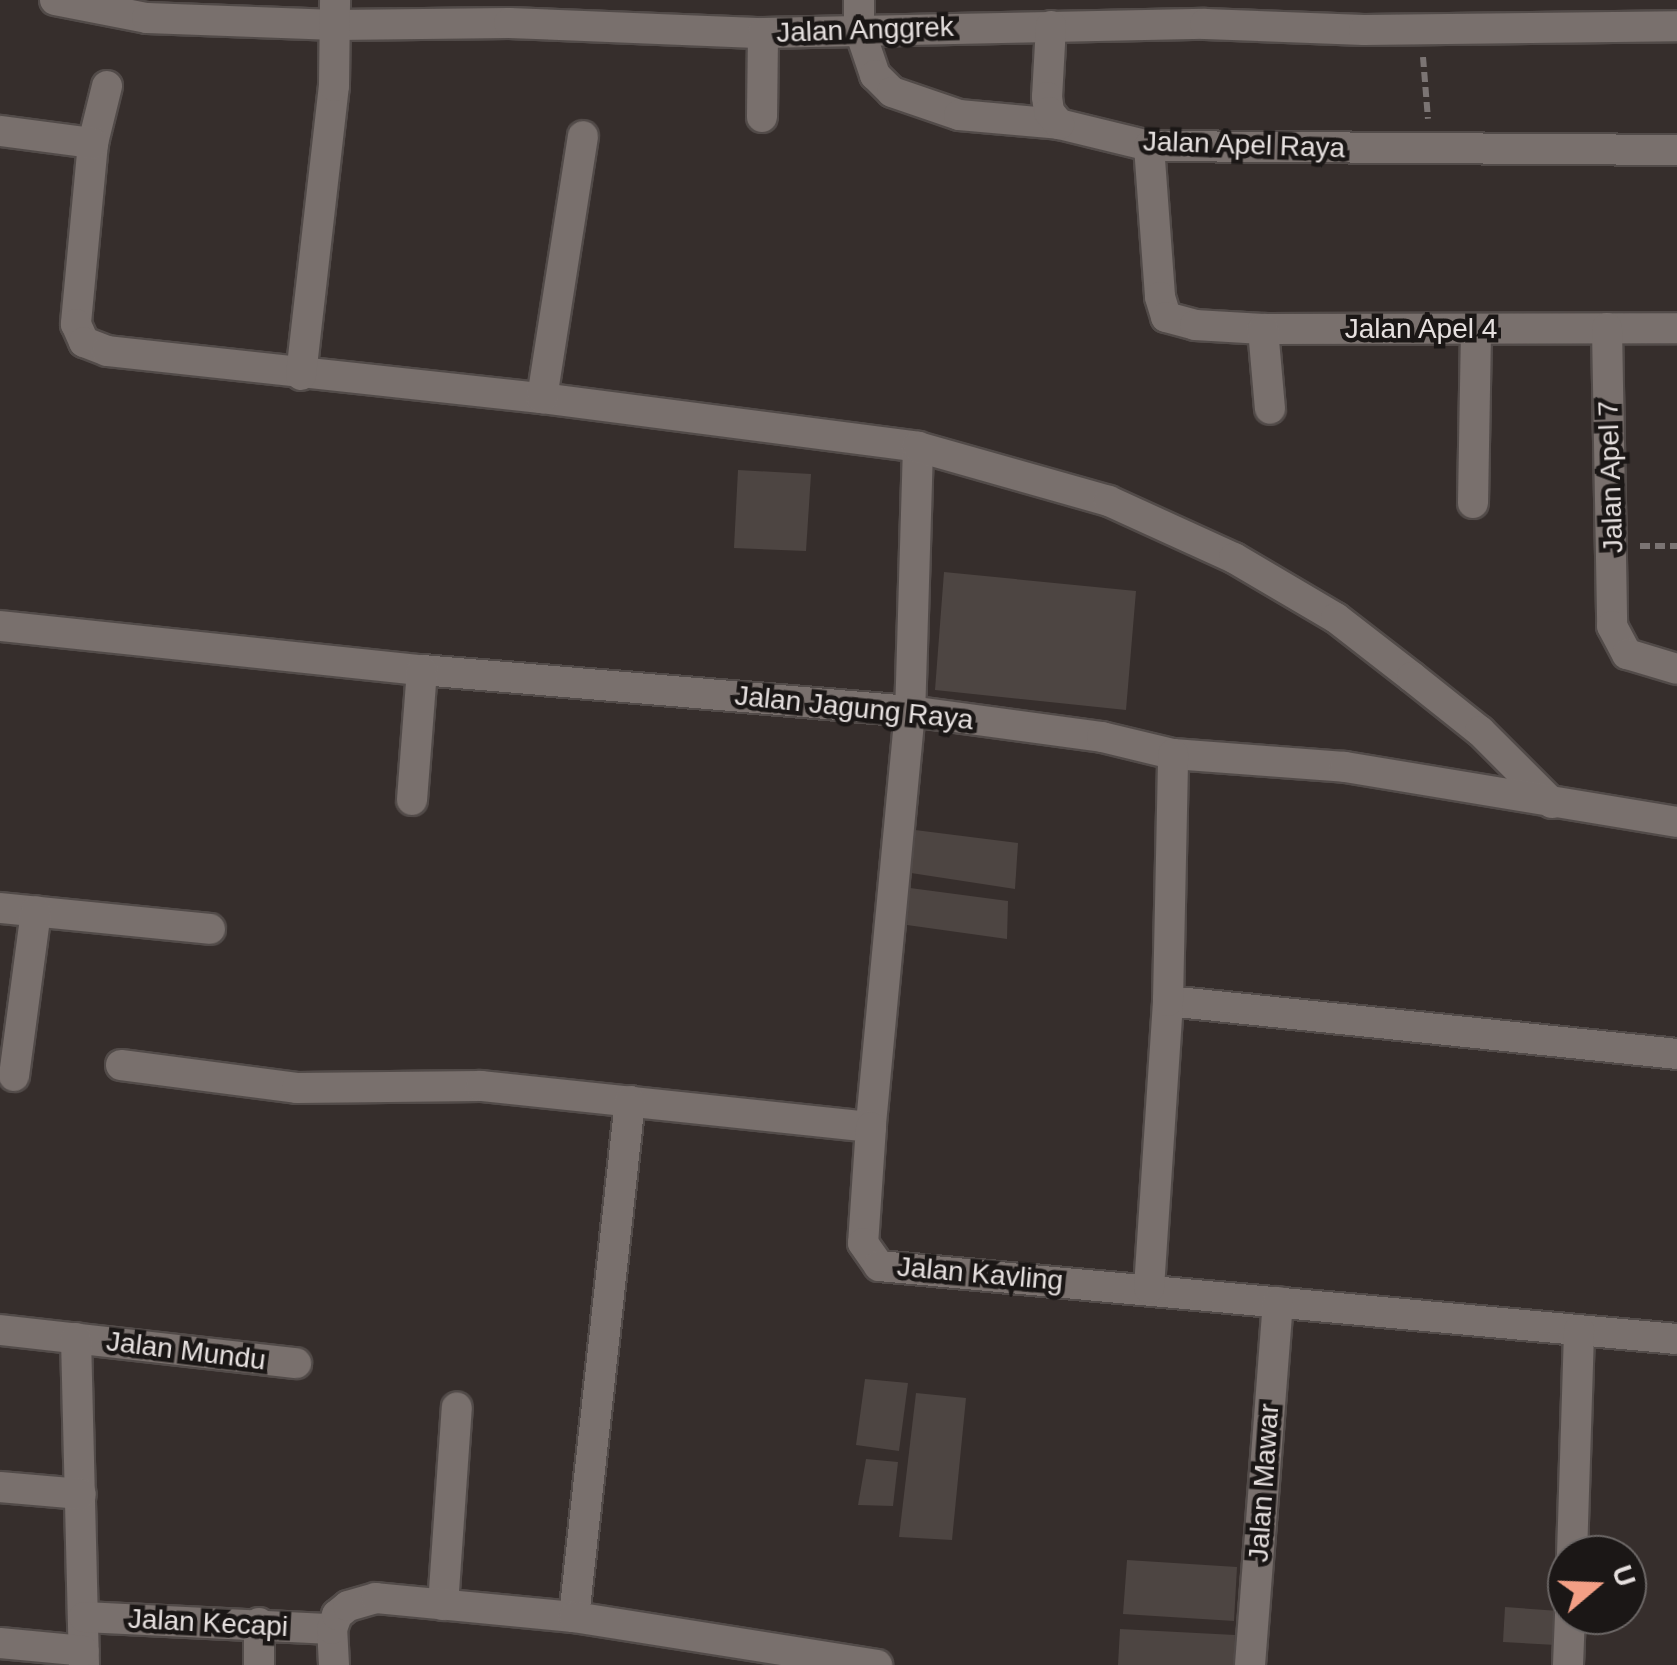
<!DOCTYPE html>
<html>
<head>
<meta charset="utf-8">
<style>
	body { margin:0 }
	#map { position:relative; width:1677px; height:1665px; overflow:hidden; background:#362e2c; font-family:Helvetica,sans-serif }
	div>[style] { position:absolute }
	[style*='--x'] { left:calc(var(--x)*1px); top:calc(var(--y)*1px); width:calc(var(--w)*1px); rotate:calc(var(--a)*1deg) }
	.building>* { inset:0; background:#4d4542 }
	.path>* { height:6px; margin-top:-3px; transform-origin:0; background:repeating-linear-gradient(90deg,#7b7473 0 10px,transparent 0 15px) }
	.roads { filter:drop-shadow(2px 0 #524b49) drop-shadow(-2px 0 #524b49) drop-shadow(0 2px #524b49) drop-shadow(0 -2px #524b49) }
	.minor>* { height:30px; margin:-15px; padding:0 15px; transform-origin:15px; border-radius:15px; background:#79706d }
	span { translate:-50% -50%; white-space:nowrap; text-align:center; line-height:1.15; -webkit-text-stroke:9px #1b1716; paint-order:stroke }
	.street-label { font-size:28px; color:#e6e0df }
	.north { position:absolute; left:1547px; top:1535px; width:100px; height:100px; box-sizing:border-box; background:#1b1716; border:2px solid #6c6766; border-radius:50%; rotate:71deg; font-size:28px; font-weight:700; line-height:40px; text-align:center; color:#e6e0df }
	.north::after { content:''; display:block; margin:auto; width:35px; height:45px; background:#f39f85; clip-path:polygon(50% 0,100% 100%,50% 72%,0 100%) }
</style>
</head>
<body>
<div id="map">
	<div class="building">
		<div style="clip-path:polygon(738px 470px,811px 474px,806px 551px,734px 548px)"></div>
		<div style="clip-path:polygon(944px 572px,1136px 591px,1126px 710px,935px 690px)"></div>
		<div style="clip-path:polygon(915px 830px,1018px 843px,1015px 889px,911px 873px)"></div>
		<div style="clip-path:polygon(910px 888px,1008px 901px,1007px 939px,907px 925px)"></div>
		<div style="clip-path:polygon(865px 1379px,908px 1383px,899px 1451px,856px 1445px)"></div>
		<div style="clip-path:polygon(916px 1393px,966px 1398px,952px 1540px,899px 1537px)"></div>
		<div style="clip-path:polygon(866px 1459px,898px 1462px,893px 1506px,858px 1505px)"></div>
		<div style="clip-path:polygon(1127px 1560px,1237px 1567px,1234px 1621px,1123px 1614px)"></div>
		<div style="clip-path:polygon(1505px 1607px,1559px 1611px,1556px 1645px,1503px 1642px)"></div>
		<div style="clip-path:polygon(1120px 1629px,1235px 1635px,1234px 1665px,1118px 1665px)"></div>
	</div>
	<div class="path">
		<div style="--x:1423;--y:57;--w:62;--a:85.4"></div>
		<div style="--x:1640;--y:546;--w:37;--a:0"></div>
	</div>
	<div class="roads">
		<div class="minor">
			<div style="--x:55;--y:0;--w:94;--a:11.1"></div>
			<div style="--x:147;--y:18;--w:189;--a:2.1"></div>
			<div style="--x:336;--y:25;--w:173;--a:-0.7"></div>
			<div style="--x:509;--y:23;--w:254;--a:2.3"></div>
			<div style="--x:763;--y:33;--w:442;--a:-1.2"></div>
			<div style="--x:1205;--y:24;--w:159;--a:2.2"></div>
			<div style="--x:1364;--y:30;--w:313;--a:-0.7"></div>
			<div style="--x:859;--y:0;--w:28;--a:90"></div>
			<div style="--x:859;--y:28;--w:50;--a:71.2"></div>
			<div style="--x:875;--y:75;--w:24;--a:45"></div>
			<div style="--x:892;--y:92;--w:71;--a:18.9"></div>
			<div style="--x:959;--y:115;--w:100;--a:5.1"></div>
			<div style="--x:1059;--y:124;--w:93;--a:13.7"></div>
			<div style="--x:1149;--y:146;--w:528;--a:0.43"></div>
			<div style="--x:1051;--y:26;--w:71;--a:93.2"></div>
			<div style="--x:1047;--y:97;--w:15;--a:82"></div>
			<div style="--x:1049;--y:112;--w:16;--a:50"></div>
			<div style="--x:107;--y:86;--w:59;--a:103.8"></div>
			<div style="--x:93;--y:143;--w:182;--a:95.4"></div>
			<div style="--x:76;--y:324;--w:20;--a:66"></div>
			<div style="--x:84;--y:342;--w:25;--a:21"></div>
			<div style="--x:107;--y:351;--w:438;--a:6.2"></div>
			<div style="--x:542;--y:398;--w:379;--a:7.4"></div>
			<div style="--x:918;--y:447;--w:264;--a:91.7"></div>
			<div style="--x:910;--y:711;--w:418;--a:95.4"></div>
			<div style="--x:762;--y:117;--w:84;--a:-89.3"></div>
			<div style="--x:0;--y:131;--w:94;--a:7.4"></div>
			<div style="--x:1149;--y:146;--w:151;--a:85.8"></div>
			<div style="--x:1160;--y:297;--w:21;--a:73"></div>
			<div style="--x:1166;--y:317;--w:30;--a:15"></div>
			<div style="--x:1195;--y:325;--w:68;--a:3.4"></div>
			<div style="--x:1263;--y:329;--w:414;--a:-0.1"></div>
			<div style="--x:1607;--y:328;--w:298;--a:89"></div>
			<div style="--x:1612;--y:626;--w:32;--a:62"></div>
			<div style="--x:1627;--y:654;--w:52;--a:16.7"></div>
			<div style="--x:1263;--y:329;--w:80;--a:85"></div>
			<div style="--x:301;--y:375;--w:291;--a:-83.5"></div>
			<div style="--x:334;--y:86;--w:86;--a:-89.3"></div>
			<div style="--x:542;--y:398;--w:265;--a:-81.1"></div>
			<div style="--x:918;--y:447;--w:198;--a:15.8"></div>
			<div style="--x:1109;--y:501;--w:137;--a:24.5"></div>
			<div style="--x:1234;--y:558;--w:118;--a:30.5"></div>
			<div style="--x:1336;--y:618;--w:96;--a:37.8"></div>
			<div style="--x:1412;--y:677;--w:87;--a:38.5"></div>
			<div style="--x:1480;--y:731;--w:102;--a:45"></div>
			<div style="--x:1473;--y:503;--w:174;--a:-89"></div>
			<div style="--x:0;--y:626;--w:424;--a:6"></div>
			<div style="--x:422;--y:670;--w:490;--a:4.8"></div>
			<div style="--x:910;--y:711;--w:194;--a:7.7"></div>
			<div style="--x:1102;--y:737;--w:73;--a:13.5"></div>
			<div style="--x:1173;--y:754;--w:172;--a:4.3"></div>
			<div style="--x:1345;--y:767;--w:337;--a:9.4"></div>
			<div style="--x:412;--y:800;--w:130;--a:-85.6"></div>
			<div style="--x:0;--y:908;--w:211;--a:5.7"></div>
			<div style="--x:1168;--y:1001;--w:512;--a:5.94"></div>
			<div style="--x:121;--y:1065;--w:177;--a:7.4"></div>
			<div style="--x:297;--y:1088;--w:184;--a:-0.6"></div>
			<div style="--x:481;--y:1086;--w:392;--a:6"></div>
			<div style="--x:871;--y:1127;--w:116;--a:93.9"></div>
			<div style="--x:863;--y:1243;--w:28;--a:55"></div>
			<div style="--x:879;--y:1266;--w:801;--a:5.23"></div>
			<div style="--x:14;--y:1076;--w:166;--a:-82.4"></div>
			<div style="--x:1149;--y:1288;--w:288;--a:-86.2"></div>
			<div style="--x:1168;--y:1001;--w:247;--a:-88.8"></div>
			<div style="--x:0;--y:1330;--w:298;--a:6.4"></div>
			<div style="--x:76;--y:1338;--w:327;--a:88.6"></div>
			<div style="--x:0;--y:1487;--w:81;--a:4.9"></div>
			<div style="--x:1572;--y:1555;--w:225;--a:-88.2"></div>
			<div style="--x:443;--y:1605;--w:198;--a:-86"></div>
			<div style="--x:84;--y:1617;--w:248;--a:2.8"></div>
			<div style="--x:574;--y:1617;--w:519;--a:-83.81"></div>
			<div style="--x:259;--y:1623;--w:42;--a:90"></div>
			<div style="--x:0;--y:1643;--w:84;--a:5.4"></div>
			<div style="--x:334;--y:1665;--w:36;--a:-93"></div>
			<div style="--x:332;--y:1629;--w:15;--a:-70"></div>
			<div style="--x:337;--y:1615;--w:14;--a:-39"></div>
			<div style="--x:348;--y:1606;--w:29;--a:-16"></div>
			<div style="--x:376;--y:1598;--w:199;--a:5.5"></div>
			<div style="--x:574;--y:1617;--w:307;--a:9"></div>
			<div style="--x:1250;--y:1665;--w:364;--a:-85.6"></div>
			<div style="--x:1568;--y:1665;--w:50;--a:-87.7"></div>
		</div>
	</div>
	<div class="street-label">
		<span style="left:865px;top:30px;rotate:-2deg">Jalan Anggrek</span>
		<span style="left:1244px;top:145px;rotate:2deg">Jalan Apel Raya</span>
		<span style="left:1421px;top:329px">Jalan Apel 4</span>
		<span style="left:1611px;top:477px;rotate:-92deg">Jalan Apel 7</span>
		<span style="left:854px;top:708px;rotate:6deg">Jalan Jagung Raya</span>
		<span style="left:980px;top:1274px;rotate:5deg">Jalan Kavling</span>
		<span style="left:186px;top:1351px;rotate:7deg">Jalan Mundu</span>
		<span style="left:1264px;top:1483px;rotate:-86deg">Jalan Mawar</span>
		<span style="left:208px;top:1623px;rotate:3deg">Jalan Kecapi</span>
	</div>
	<div class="north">U</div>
</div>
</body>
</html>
